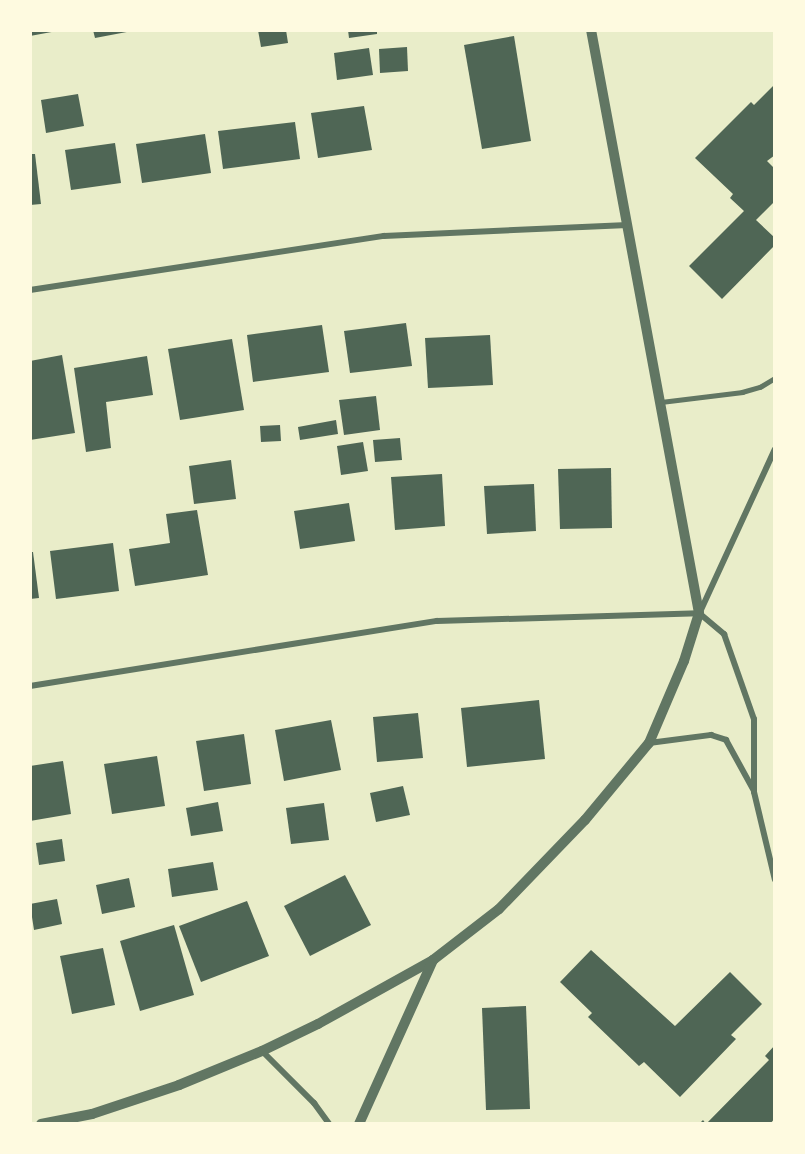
<!DOCTYPE html>
<html>
<head>
<meta charset="utf-8">
<style>
	body { margin:0 }
	#map { position:relative; width:805px; height:1154px; overflow:hidden; background:#e9edc9; font-family:Barlow,sans-serif }
	div>[style] { position:absolute }
	[style*='--x'] { left:calc(var(--x)*1px); top:calc(var(--y)*1px); width:calc(var(--w)*1px); rotate:calc(var(--a)*1deg) }
	.building>* { inset:0; background:#4f6655 }
	.service>* { height:4.5px; margin:-2.25px; padding:0 2.25px; transform-origin:2.25px; border-radius:2.25px; background:#617663 }
	.minor>* { height:6px; margin:-3px; padding:0 3px; transform-origin:3px; border-radius:3px; background:#617663 }
	.tertiary>* { height:10px; margin:-5px; padding:0 5px; transform-origin:5px; border-radius:5px; background:#617663 }
	span { translate:-50% -50%; white-space:nowrap; text-align:center; line-height:1.15; -webkit-text-stroke:6px #fefae0; paint-order:stroke }
	.frame { position:absolute; inset:0; border:32px solid #fefae0; pointer-events:none }
</style>
</head>
<body>
<div id="map">
	<div class="building">
		<div style="clip-path:polygon(30px 30px,57px 30px,57px 31px,30px 36px)"></div>
		<div style="clip-path:polygon(93px 30px,132px 30px,132px 31px,95px 38px)"></div>
		<div style="clip-path:polygon(258px 30px,286px 30px,288px 43px,261px 47px)"></div>
		<div style="clip-path:polygon(348px 30px,377px 30px,377px 34px,349px 38px)"></div>
		<div style="clip-path:polygon(514px 36px,531px 141px,482px 149px,464px 45px)"></div>
		<div style="clip-path:polygon(407px 47px,408px 71px,380px 73px,379px 49px)"></div>
		<div style="clip-path:polygon(369px 48px,373px 75px,337px 80px,334px 53px)"></div>
		<div style="clip-path:polygon(775px 84px,775px 155px,767px 161px,775px 169px,775px 201px,756px 220px,775px 238px,775px 245px,722px 299px,689px 266px,744px 211px,730px 198px,733px 194px,695px 158px,751px 102px,754px 105px)"></div>
		<div style="clip-path:polygon(78px 94px,84px 126px,46px 133px,41px 100px)"></div>
		<div style="clip-path:polygon(364px 106px,372px 150px,318px 158px,311px 113px)"></div>
		<div style="clip-path:polygon(295px 122px,300px 159px,223px 169px,218px 131px)"></div>
		<div style="clip-path:polygon(205px 134px,211px 173px,142px 183px,136px 144px)"></div>
		<div style="clip-path:polygon(115px 143px,121px 183px,71px 190px,65px 150px)"></div>
		<div style="clip-path:polygon(30px 154px,35px 154px,41px 204px,30px 205px)"></div>
		<div style="clip-path:polygon(406px 323px,412px 366px,350px 373px,344px 331px)"></div>
		<div style="clip-path:polygon(322px 325px,329px 372px,253px 382px,247px 335px)"></div>
		<div style="clip-path:polygon(490px 335px,493px 385px,428px 388px,425px 338px)"></div>
		<div style="clip-path:polygon(232px 339px,244px 410px,180px 420px,168px 349px)"></div>
		<div style="clip-path:polygon(62px 355px,75px 433px,30px 440px,30px 361px)"></div>
		<div style="clip-path:polygon(147px 356px,153px 395px,106px 402px,111px 448px,86px 452px,74px 368px)"></div>
		<div style="clip-path:polygon(376px 396px,380px 430px,344px 435px,339px 400px)"></div>
		<div style="clip-path:polygon(336px 420px,338px 434px,300px 440px,298px 427px)"></div>
		<div style="clip-path:polygon(280px 425px,281px 441px,261px 442px,260px 426px)"></div>
		<div style="clip-path:polygon(400px 438px,402px 460px,375px 462px,373px 440px)"></div>
		<div style="clip-path:polygon(363px 442px,368px 471px,341px 475px,337px 446px)"></div>
		<div style="clip-path:polygon(231px 460px,236px 499px,194px 504px,189px 466px)"></div>
		<div style="clip-path:polygon(611px 468px,612px 528px,560px 529px,558px 469px)"></div>
		<div style="clip-path:polygon(442px 474px,445px 526px,395px 530px,391px 477px)"></div>
		<div style="clip-path:polygon(534px 484px,536px 531px,487px 534px,484px 486px)"></div>
		<div style="clip-path:polygon(349px 503px,355px 541px,300px 549px,294px 511px)"></div>
		<div style="clip-path:polygon(197px 510px,208px 575px,135px 586px,129px 549px,170px 543px,166px 514px)"></div>
		<div style="clip-path:polygon(113px 543px,119px 591px,56px 599px,50px 551px)"></div>
		<div style="clip-path:polygon(30px 552px,33px 552px,39px 598px,30px 599px)"></div>
		<div style="clip-path:polygon(539px 700px,545px 759px,467px 767px,461px 708px)"></div>
		<div style="clip-path:polygon(418px 713px,423px 758px,377px 762px,373px 717px)"></div>
		<div style="clip-path:polygon(331px 720px,341px 770px,284px 781px,275px 730px)"></div>
		<div style="clip-path:polygon(244px 734px,251px 784px,204px 791px,196px 741px)"></div>
		<div style="clip-path:polygon(157px 756px,165px 806px,112px 814px,104px 764px)"></div>
		<div style="clip-path:polygon(63px 761px,71px 814px,30px 821px,30px 766px)"></div>
		<div style="clip-path:polygon(403px 786px,410px 815px,376px 822px,370px 793px)"></div>
		<div style="clip-path:polygon(218px 802px,223px 831px,191px 836px,186px 808px)"></div>
		<div style="clip-path:polygon(324px 803px,329px 840px,291px 844px,286px 808px)"></div>
		<div style="clip-path:polygon(62px 839px,65px 861px,39px 865px,36px 843px)"></div>
		<div style="clip-path:polygon(213px 862px,218px 890px,172px 897px,168px 869px)"></div>
		<div style="clip-path:polygon(345px 875px,371px 925px,310px 956px,284px 906px)"></div>
		<div style="clip-path:polygon(129px 878px,135px 907px,102px 914px,96px 885px)"></div>
		<div style="clip-path:polygon(57px 899px,62px 924px,34px 930px,30px 904px)"></div>
		<div style="clip-path:polygon(247px 901px,269px 956px,201px 982px,179px 926px)"></div>
		<div style="clip-path:polygon(174px 925px,194px 995px,140px 1011px,120px 941px)"></div>
		<div style="clip-path:polygon(103px 948px,115px 1005px,72px 1014px,60px 956px)"></div>
		<div style="clip-path:polygon(591px 950px,675px 1026px,730px 972px,762px 1004px,731px 1035px,736px 1039px,680px 1097px,644px 1062px,639px 1066px,588px 1017px,592px 1013px,560px 982px)"></div>
		<div style="clip-path:polygon(526px 1006px,530px 1109px,486px 1110px,482px 1008px)"></div>
		<div style="clip-path:polygon(775px 1045px,775px 1118px,770px 1124px,699px 1124px,703px 1120px,706px 1124px,769px 1060px,765px 1056px)"></div>
	</div>
	<div class="service">
		<div style="--x:661;--y:402;--w:82;--a:-7"></div>
		<div style="--x:742;--y:392;--w:19;--a:-16"></div>
		<div style="--x:760;--y:387;--w:17;--a:-31"></div>
	</div>
	<div class="minor">
		<div style="--x:30;--y:290;--w:358;--a:-8.7"></div>
		<div style="--x:384;--y:236;--w:244;--a:-2.6"></div>
		<div style="--x:700;--y:612;--w:179;--a:-65.3"></div>
		<div style="--x:699;--y:613;--w:33;--a:40"></div>
		<div style="--x:724;--y:634;--w:90;--a:70.6"></div>
		<div style="--x:754;--y:719;--w:73;--a:90"></div>
		<div style="--x:754;--y:792;--w:90;--a:76.6"></div>
		<div style="--x:30;--y:686;--w:412;--a:-9.1"></div>
		<div style="--x:437;--y:621;--w:262;--a:-1.7"></div>
		<div style="--x:649;--y:743;--w:63;--a:-7.4"></div>
		<div style="--x:711;--y:735;--w:16;--a:18"></div>
		<div style="--x:726;--y:740;--w:58;--a:61.2"></div>
		<div style="--x:262;--y:1051;--w:74;--a:45"></div>
		<div style="--x:314;--y:1103;--w:26;--a:54"></div>
	</div>
	<div class="tertiary">
		<div style="--x:41;--y:1124;--w:52;--a:-11.1"></div>
		<div style="--x:92;--y:1114;--w:92;--a:-18.4"></div>
		<div style="--x:179;--y:1085;--w:90;--a:-22.3"></div>
		<div style="--x:262;--y:1051;--w:62;--a:-25.7"></div>
		<div style="--x:318;--y:1024;--w:132;--a:-29.1"></div>
		<div style="--x:433;--y:960;--w:83;--a:-37.7"></div>
		<div style="--x:499;--y:909;--w:124;--a:-46"></div>
		<div style="--x:585;--y:820;--w:100;--a:-50.3"></div>
		<div style="--x:649;--y:743;--w:89;--a:-66.9"></div>
		<div style="--x:684;--y:661;--w:50;--a:-72.6"></div>
		<div style="--x:699;--y:613;--w:593;--a:-100.49"></div>
		<div style="--x:359;--y:1124;--w:180;--a:-65.7"></div>
	</div>
	<div class="frame"></div>
</div>
</body>
</html>
